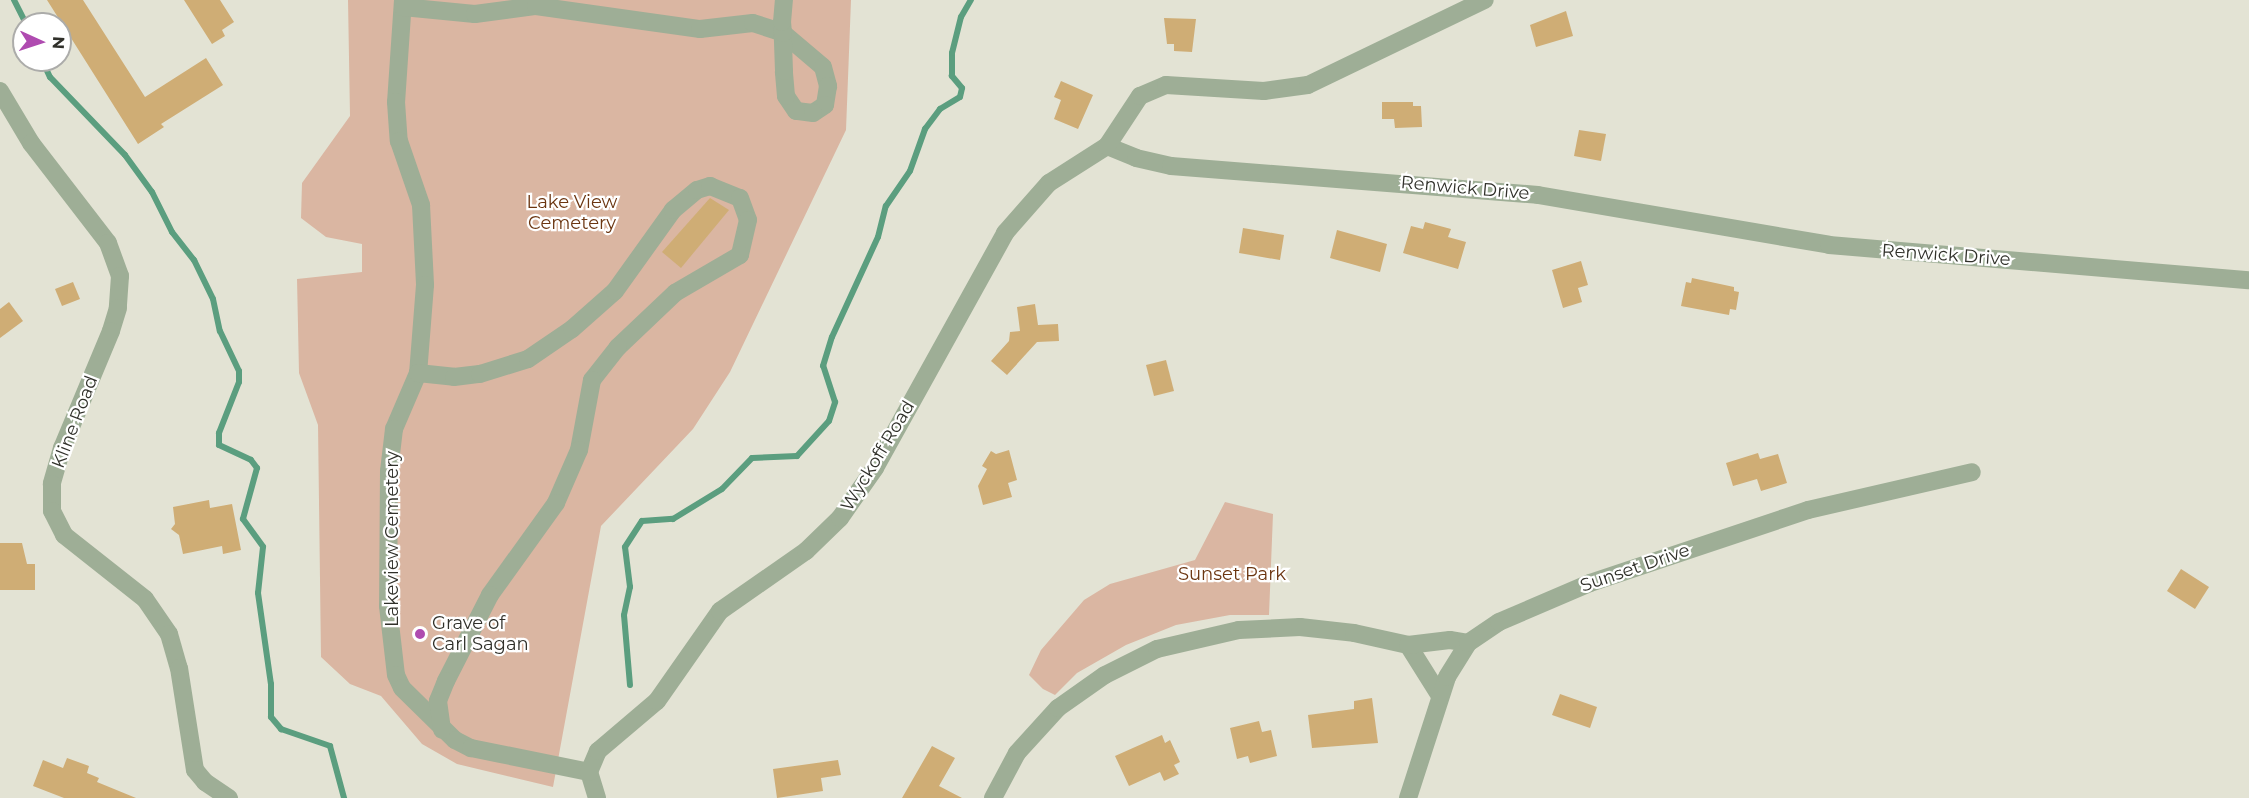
<!DOCTYPE html>
<html>
<head>
<meta charset="utf-8">
<style>
	body { margin:0 }
	#map { position:relative; width:2249px; height:798px; overflow:hidden; background:#e3e3d4; font-family:Montserrat,sans-serif }
	div>[style] { position:absolute }
	[style*='--x'] { left:calc(var(--x)*1px); top:calc(var(--y)*1px); width:calc(var(--w)*1px); rotate:calc(var(--a)*1deg) }
	.green>* { inset:0; background:#dab6a2 }
	.stream>* { height:6px; margin:-3px; padding:0 3px; transform-origin:3px; border-radius:3px; background:#5b9e7f }
	.building>* { inset:0; background:#cfad75 }
	.minor>* { height:18px; margin:-9px; padding:0 9px; transform-origin:9px; border-radius:9px; background:#9eae96 }
	.dots>* { width:16px; height:16px; translate:-50% -50%; box-sizing:border-box; border:3px solid #fff; border-radius:50% }
	span { translate:-50% -50%; white-space:nowrap; text-align:center; line-height:1.15; -webkit-text-stroke:4.5px #fff; paint-order:stroke }
	.street-label { font-size:18px; color:#30302a }
	.park-label { font-size:18px; color:#6b3510 }
	.poi-label { font-size:18px; color:#30302a }
	.left { translate:0 -50%; text-align:left }
	.north { position:absolute; left:12px; top:12px; width:60px; height:60px; box-sizing:border-box; background:#fff; border:2px solid #acacaa; border-radius:50%; rotate:93deg; font-size:16px; font-weight:700; line-height:24px; text-align:center; color:#30302a }
	.north::after { content:''; display:block; margin:auto; width:21px; height:27px; background:#af4bb0; clip-path:polygon(50% 0,100% 100%,50% 72%,0 100%) }
</style>
</head>
<body>
<div id="map">
	<div class="green">
		<div style="clip-path:polygon(348px 0,851px 0,846px 130px,730px 372px,693px 429px,601px 526px,553px 787px,457px 764px,422px 744px,381px 696px,350px 684px,321px 657px,318px 425px,299px 373px,297px 279px,362px 272px,362px 244px,326px 237px,301px 218px,302px 183px,350px 116px)"></div>
		<div style="clip-path:polygon(1225px 502px,1273px 514px,1269px 615px,1230px 615px,1176px 625px,1126px 645px,1077px 673px,1055px 695px,1043px 689px,1029px 675px,1041px 650px,1084px 600px,1110px 584px,1195px 560px)"></div>
	</div>
	<div class="stream">
		<div style="--x:14;--y:0;--w:27;--a:63"></div>
		<div style="--x:42;--y:60;--w:19;--a:65"></div>
		<div style="--x:50;--y:77;--w:108;--a:46.1"></div>
		<div style="--x:125;--y:155;--w:46;--a:53.9"></div>
		<div style="--x:152;--y:192;--w:45;--a:63.4"></div>
		<div style="--x:172;--y:232;--w:36;--a:52"></div>
		<div style="--x:194;--y:260;--w:43;--a:64"></div>
		<div style="--x:213;--y:299;--w:33;--a:78"></div>
		<div style="--x:220;--y:331;--w:44;--a:64.6"></div>
		<div style="--x:239;--y:371;--w:11;--a:90"></div>
		<div style="--x:239;--y:382;--w:55;--a:111.4"></div>
		<div style="--x:219;--y:433;--w:12;--a:90"></div>
		<div style="--x:219;--y:445;--w:35;--a:25"></div>
		<div style="--x:251;--y:460;--w:10;--a:53"></div>
		<div style="--x:257;--y:468;--w:53;--a:105.4"></div>
		<div style="--x:243;--y:519;--w:34;--a:54"></div>
		<div style="--x:263;--y:547;--w:46;--a:96.2"></div>
		<div style="--x:258;--y:593;--w:92;--a:81.9"></div>
		<div style="--x:271;--y:684;--w:33;--a:90"></div>
		<div style="--x:271;--y:717;--w:16;--a:50"></div>
		<div style="--x:281;--y:729;--w:52;--a:19.1"></div>
		<div style="--x:330;--y:746;--w:54;--a:74.9"></div>
		<div style="--x:630;--y:685;--w:70;--a:-94.9"></div>
		<div style="--x:624;--y:615;--w:29;--a:-78"></div>
		<div style="--x:630;--y:587;--w:40;--a:-97.1"></div>
		<div style="--x:625;--y:547;--w:31;--a:-57"></div>
		<div style="--x:642;--y:521;--w:31;--a:-4"></div>
		<div style="--x:673;--y:519;--w:57;--a:-31.5"></div>
		<div style="--x:722;--y:489;--w:43;--a:-45.9"></div>
		<div style="--x:752;--y:458;--w:45;--a:-2.5"></div>
		<div style="--x:797;--y:456;--w:47;--a:-47.6"></div>
		<div style="--x:829;--y:421;--w:20;--a:-72"></div>
		<div style="--x:835;--y:402;--w:38;--a:-108"></div>
		<div style="--x:823;--y:366;--w:30;--a:-73"></div>
		<div style="--x:832;--y:337;--w:110;--a:-65.3"></div>
		<div style="--x:878;--y:237;--w:32;--a:-76"></div>
		<div style="--x:886;--y:206;--w:42;--a:-55.6"></div>
		<div style="--x:910;--y:171;--w:45;--a:-70.3"></div>
		<div style="--x:925;--y:129;--w:25;--a:-53"></div>
		<div style="--x:940;--y:109;--w:23;--a:-31"></div>
		<div style="--x:960;--y:97;--w:9;--a:-77"></div>
		<div style="--x:962;--y:88;--w:16;--a:-130"></div>
		<div style="--x:952;--y:76;--w:23;--a:-90"></div>
		<div style="--x:952;--y:53;--w:37;--a:-76"></div>
		<div style="--x:961;--y:17;--w:20;--a:-60"></div>
	</div>
	<div class="building">
		<div style="clip-path:polygon(47px 0,83px 0,145px 97px,206px 58px,223px 85px,161px 124px,164px 127px,138px 144px)"></div>
		<div style="clip-path:polygon(184px 0,220px 0,234px 22px,222px 30px,225px 36px,212px 44px)"></div>
		<div style="clip-path:polygon(1566px 11px,1573px 36px,1536px 47px,1530px 25px)"></div>
		<div style="clip-path:polygon(1164px 18px,1196px 19px,1192px 52px,1174px 51px,1174px 44px,1167px 44px)"></div>
		<div style="clip-path:polygon(1061px 81px,1093px 95px,1078px 129px,1054px 119px,1061px 100px,1054px 97px)"></div>
		<div style="clip-path:polygon(1382px 102px,1413px 102px,1413px 106px,1421px 106px,1422px 127px,1395px 128px,1394px 119px,1382px 119px)"></div>
		<div style="clip-path:polygon(1579px 130px,1606px 134px,1601px 161px,1574px 156px)"></div>
		<div style="clip-path:polygon(710px 198px,729px 210px,681px 268px,662px 252px)"></div>
		<div style="clip-path:polygon(1425px 222px,1451px 229px,1448px 237px,1466px 242px,1458px 269px,1403px 253px,1411px 226px,1423px 229px)"></div>
		<div style="clip-path:polygon(1243px 228px,1284px 235px,1280px 260px,1239px 253px)"></div>
		<div style="clip-path:polygon(1337px 230px,1387px 244px,1380px 272px,1330px 258px)"></div>
		<div style="clip-path:polygon(1581px 261px,1588px 285px,1578px 288px,1582px 302px,1563px 308px,1552px 270px)"></div>
		<div style="clip-path:polygon(1692px 278px,1734px 287px,1734px 291px,1739px 292px,1736px 310px,1730px 309px,1729px 315px,1681px 306px,1686px 282px,1691px 283px)"></div>
		<div style="clip-path:polygon(73px 282px,80px 299px,62px 306px,55px 289px)"></div>
		<div style="clip-path:polygon(9px 302px,23px 321px,0 338px,0 309px)"></div>
		<div style="clip-path:polygon(1035px 304px,1038px 325px,1058px 324px,1059px 341px,1037px 342px,1007px 375px,991px 361px,1009px 341px,1010px 332px,1020px 331px,1017px 307px)"></div>
		<div style="clip-path:polygon(1166px 360px,1174px 391px,1154px 396px,1146px 365px)"></div>
		<div style="clip-path:polygon(1009px 450px,1017px 480px,1008px 483px,1012px 497px,983px 505px,978px 486px,987px 469px,982px 466px,991px 451px,996px 454px)"></div>
		<div style="clip-path:polygon(1758px 453px,1760px 459px,1778px 454px,1787px 483px,1761px 491px,1757px 479px,1733px 486px,1726px 463px)"></div>
		<div style="clip-path:polygon(209px 500px,210px 508px,232px 504px,241px 550px,223px 554px,222px 546px,183px 554px,179px 535px,171px 529px,175px 524px,173px 507px)"></div>
		<div style="clip-path:polygon(0 543px,22px 543px,27px 564px,35px 564px,35px 590px,0 590px)"></div>
		<div style="clip-path:polygon(2181px 569px,2209px 587px,2195px 609px,2167px 591px)"></div>
		<div style="clip-path:polygon(1560px 694px,1597px 707px,1590px 728px,1552px 715px)"></div>
		<div style="clip-path:polygon(1372px 698px,1378px 743px,1312px 748px,1308px 715px,1354px 709px,1354px 701px)"></div>
		<div style="clip-path:polygon(1259px 721px,1262px 732px,1271px 730px,1277px 756px,1250px 763px,1248px 756px,1237px 759px,1230px 728px)"></div>
		<div style="clip-path:polygon(1162px 735px,1165px 743px,1170px 740px,1180px 762px,1174px 765px,1179px 774px,1164px 781px,1160px 772px,1129px 786px,1115px 756px)"></div>
		<div style="clip-path:polygon(932px 746px,955px 758px,939px 786px,962px 798px,902px 798px)"></div>
		<div style="clip-path:polygon(67px 758px,89px 766px,87px 773px,99px 778px,97px 782px,136px 798px,64px 798px,33px 786px,43px 760px,63px 768px)"></div>
		<div style="clip-path:polygon(838px 760px,841px 775px,821px 778px,823px 791px,777px 798px,773px 769px)"></div>
	</div>
	<div class="minor">
		<div style="--x:403;--y:0;--w:102;--a:93.9"></div>
		<div style="--x:396;--y:102;--w:39;--a:86"></div>
		<div style="--x:399;--y:141;--w:68;--a:71"></div>
		<div style="--x:421;--y:205;--w:80;--a:87.1"></div>
		<div style="--x:425;--y:285;--w:88;--a:94.5"></div>
		<div style="--x:418;--y:373;--w:61;--a:113.2"></div>
		<div style="--x:394;--y:429;--w:42;--a:96.8"></div>
		<div style="--x:389;--y:471;--w:135;--a:90.4"></div>
		<div style="--x:388;--y:606;--w:69;--a:83.4"></div>
		<div style="--x:396;--y:675;--w:14;--a:65"></div>
		<div style="--x:402;--y:688;--w:74;--a:44.5"></div>
		<div style="--x:455;--y:740;--w:18;--a:27"></div>
		<div style="--x:471;--y:748;--w:120;--a:11.5"></div>
		<div style="--x:403;--y:7;--w:72;--a:5.6"></div>
		<div style="--x:475;--y:14;--w:62;--a:-7.5"></div>
		<div style="--x:536;--y:6;--w:166;--a:8"></div>
		<div style="--x:700;--y:29;--w:53;--a:-6.5"></div>
		<div style="--x:753;--y:23;--w:32;--a:18"></div>
		<div style="--x:783;--y:33;--w:52;--a:40.4"></div>
		<div style="--x:823;--y:67;--w:20;--a:75"></div>
		<div style="--x:828;--y:86;--w:19;--a:99"></div>
		<div style="--x:825;--y:105;--w:14;--a:146"></div>
		<div style="--x:813;--y:113;--w:17;--a:-173"></div>
		<div style="--x:796;--y:111;--w:18;--a:-124"></div>
		<div style="--x:786;--y:96;--w:25;--a:-95"></div>
		<div style="--x:784;--y:71;--w:38;--a:-92"></div>
		<div style="--x:783;--y:33;--w:11;--a:-95"></div>
		<div style="--x:782;--y:22;--w:22;--a:-85"></div>
		<div style="--x:0;--y:91;--w:61;--a:59.2"></div>
		<div style="--x:31;--y:143;--w:126;--a:52.4"></div>
		<div style="--x:108;--y:243;--w:35;--a:70"></div>
		<div style="--x:120;--y:276;--w:32;--a:94"></div>
		<div style="--x:118;--y:308;--w:24;--a:107"></div>
		<div style="--x:111;--y:331;--w:127;--a:112.7"></div>
		<div style="--x:62;--y:448;--w:37;--a:106"></div>
		<div style="--x:52;--y:484;--w:27;--a:90"></div>
		<div style="--x:52;--y:511;--w:27;--a:63"></div>
		<div style="--x:64;--y:535;--w:103;--a:38.3"></div>
		<div style="--x:145;--y:599;--w:42;--a:55.6"></div>
		<div style="--x:169;--y:634;--w:35;--a:74"></div>
		<div style="--x:179;--y:668;--w:103;--a:81.1"></div>
		<div style="--x:195;--y:770;--w:16;--a:50"></div>
		<div style="--x:205;--y:782;--w:29;--a:34"></div>
		<div style="--x:1107;--y:146;--w:31;--a:22"></div>
		<div style="--x:1136;--y:158;--w:36;--a:13"></div>
		<div style="--x:1171;--y:166;--w:368;--a:4.5"></div>
		<div style="--x:1538;--y:195;--w:295;--a:9.7"></div>
		<div style="--x:1829;--y:245;--w:421;--a:4.8"></div>
		<div style="--x:418;--y:373;--w:36;--a:6"></div>
		<div style="--x:454;--y:377;--w:26;--a:-7"></div>
		<div style="--x:480;--y:374;--w:50;--a:-17.4"></div>
		<div style="--x:528;--y:359;--w:53;--a:-34.3"></div>
		<div style="--x:572;--y:329;--w:57;--a:-41.5"></div>
		<div style="--x:615;--y:291;--w:100;--a:-54.4"></div>
		<div style="--x:673;--y:210;--w:31;--a:-40"></div>
		<div style="--x:697;--y:190;--w:14;--a:-17"></div>
		<div style="--x:710;--y:186;--w:32;--a:22"></div>
		<div style="--x:740;--y:198;--w:23;--a:70"></div>
		<div style="--x:748;--y:220;--w:36;--a:103"></div>
		<div style="--x:740;--y:255;--w:75;--a:149.7"></div>
		<div style="--x:675;--y:293;--w:79;--a:136.5"></div>
		<div style="--x:618;--y:347;--w:42;--a:128.2"></div>
		<div style="--x:592;--y:380;--w:71;--a:100.5"></div>
		<div style="--x:579;--y:450;--w:58;--a:113.5"></div>
		<div style="--x:556;--y:503;--w:113;--a:125.7"></div>
		<div style="--x:490;--y:595;--w:97;--a:117.1"></div>
		<div style="--x:446;--y:681;--w:22;--a:112"></div>
		<div style="--x:438;--y:701;--w:29;--a:82"></div>
		<div style="--x:1408;--y:645;--w:60;--a:57.9"></div>
		<div style="--x:597;--y:798;--w:27;--a:-107"></div>
		<div style="--x:589;--y:772;--w:23;--a:-67"></div>
		<div style="--x:598;--y:751;--w:77;--a:-40.3"></div>
		<div style="--x:657;--y:701;--w:110;--a:-55"></div>
		<div style="--x:720;--y:611;--w:105;--a:-34.9"></div>
		<div style="--x:806;--y:551;--w:47;--a:-44.1"></div>
		<div style="--x:840;--y:518;--w:61;--a:-55"></div>
		<div style="--x:875;--y:468;--w:269;--a:-61"></div>
		<div style="--x:1005;--y:233;--w:67;--a:-48.7"></div>
		<div style="--x:1049;--y:183;--w:69;--a:-32.5"></div>
		<div style="--x:1107;--y:146;--w:60;--a:-56.6"></div>
		<div style="--x:1140;--y:96;--w:28;--a:-23"></div>
		<div style="--x:1166;--y:85;--w:98;--a:3.5"></div>
		<div style="--x:1264;--y:91;--w:44;--a:-7.8"></div>
		<div style="--x:1308;--y:85;--w:196;--a:-25.7"></div>
		<div style="--x:993;--y:798;--w:51;--a:-61.9"></div>
		<div style="--x:1017;--y:753;--w:61;--a:-47.7"></div>
		<div style="--x:1058;--y:708;--w:57;--a:-35.1"></div>
		<div style="--x:1105;--y:675;--w:58;--a:-26.6"></div>
		<div style="--x:1157;--y:649;--w:84;--a:-13"></div>
		<div style="--x:1239;--y:630;--w:61;--a:-2.8"></div>
		<div style="--x:1300;--y:627;--w:54;--a:6.3"></div>
		<div style="--x:1354;--y:633;--w:55;--a:12.5"></div>
		<div style="--x:1408;--y:645;--w:42;--a:-6.8"></div>
		<div style="--x:1450;--y:640;--w:18;--a:9"></div>
		<div style="--x:1408;--y:798;--w:127;--a:-72.1"></div>
		<div style="--x:1447;--y:677;--w:40;--a:-58"></div>
		<div style="--x:1468;--y:643;--w:37;--a:-34"></div>
		<div style="--x:1499;--y:622;--w:99;--a:-23.2"></div>
		<div style="--x:1590;--y:583;--w:230;--a:-18.5"></div>
		<div style="--x:1808;--y:510;--w:168;--a:-13"></div>
	</div>
	<div class="dots">
		<div style="left:420px;top:634px;background:#af4bb0"></div>
	</div>
	<div class="street-label">
		<span style="left:1465px;top:188px;rotate:5deg">Renwick Drive</span>
		<span style="left:1946px;top:255px;rotate:4deg">Renwick Drive</span>
		<span style="left:75px;top:422px;rotate:-69deg">Kline Road</span>
		<span style="left:878px;top:456px;rotate:-59deg">Wyckoff Road</span>
		<span style="left:392px;top:539px;rotate:-90deg">Lakeview Cemetery</span>
		<span style="left:1635px;top:568px;rotate:-19deg">Sunset Drive</span>
	</div>
	<div class="park-label">
		<span style="left:572px;top:213px">Lake View<br>Cemetery</span>
		<span style="left:1232px;top:574px">Sunset Park</span>
	</div>
	<div class="poi-label">
		<span class="left" style="left:432px;top:634px">Grave of<br>Carl Sagan</span>
	</div>
	<div class="north">N</div>
</div>
</body>
</html>
